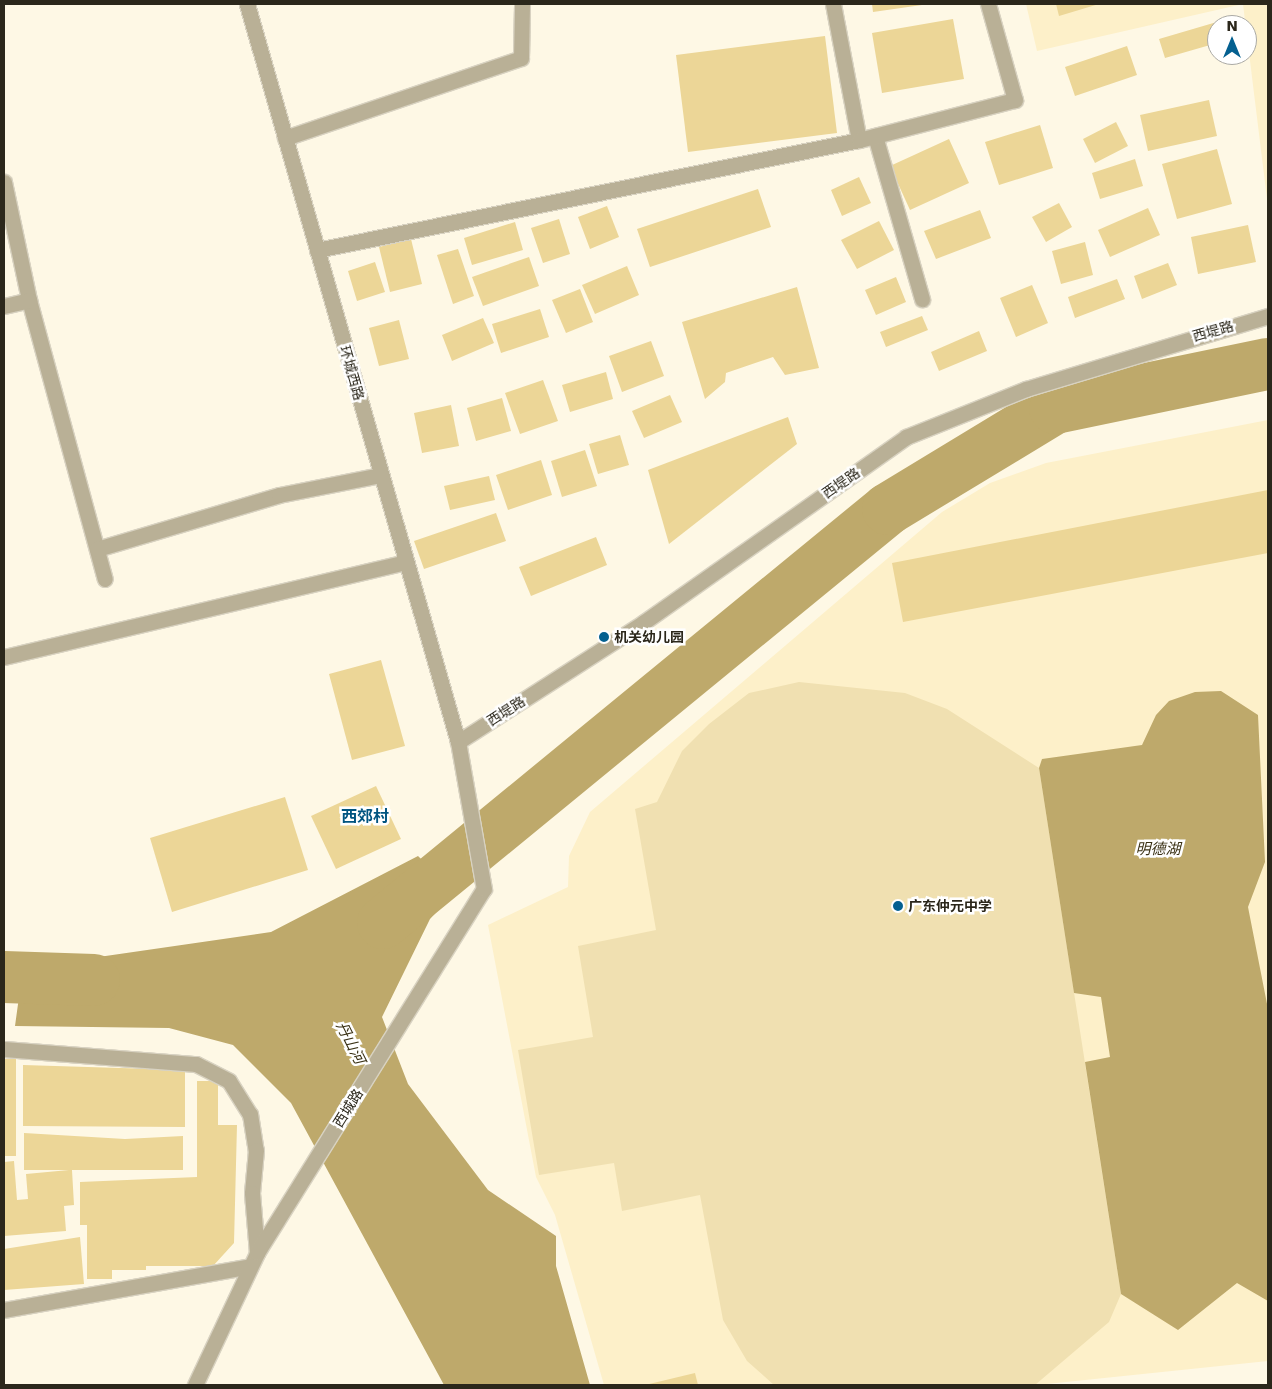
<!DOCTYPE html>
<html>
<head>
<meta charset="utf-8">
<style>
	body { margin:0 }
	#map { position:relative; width:1272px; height:1389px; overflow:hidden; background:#fef8e5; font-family:"DejaVu Sans","Noto Sans SC",sans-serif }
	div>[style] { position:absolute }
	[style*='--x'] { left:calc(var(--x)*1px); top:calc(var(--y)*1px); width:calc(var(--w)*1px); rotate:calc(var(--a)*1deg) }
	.built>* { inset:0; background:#fdf0c9 }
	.green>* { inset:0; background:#f0e0b1 }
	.water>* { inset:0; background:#bea96b }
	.river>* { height:52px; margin:-26px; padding:0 26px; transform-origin:26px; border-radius:26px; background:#bea96b }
	.building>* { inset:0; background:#ecd697 }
	.roads { filter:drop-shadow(1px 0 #d8d2c1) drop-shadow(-1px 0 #d8d2c1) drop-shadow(0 1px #d8d2c1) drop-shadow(0 -1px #d8d2c1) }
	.minor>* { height:15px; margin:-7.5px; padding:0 7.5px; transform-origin:7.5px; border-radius:7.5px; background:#b9b096 }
	.tertiary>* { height:15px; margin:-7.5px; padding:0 7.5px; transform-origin:7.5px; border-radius:7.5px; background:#b9b096 }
	.dots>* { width:14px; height:14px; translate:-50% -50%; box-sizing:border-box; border:2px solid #fff; border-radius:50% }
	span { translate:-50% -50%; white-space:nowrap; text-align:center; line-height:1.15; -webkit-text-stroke:5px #fff; paint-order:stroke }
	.street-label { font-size:14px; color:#2b271b }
	.poi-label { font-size:14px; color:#2b271b; font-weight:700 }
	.left { translate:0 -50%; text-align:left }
	.water-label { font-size:15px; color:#3a3115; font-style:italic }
	.quarter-label { font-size:16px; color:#005480; font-weight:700 }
	.frame { position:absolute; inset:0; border:5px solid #2b271b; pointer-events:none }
	.north { position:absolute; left:1207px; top:15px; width:50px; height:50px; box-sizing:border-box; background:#fff; border:1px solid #aaa9a4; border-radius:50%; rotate:0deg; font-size:14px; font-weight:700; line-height:20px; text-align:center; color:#2b271b }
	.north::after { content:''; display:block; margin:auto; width:18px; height:22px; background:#046090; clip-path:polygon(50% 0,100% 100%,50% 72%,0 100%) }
</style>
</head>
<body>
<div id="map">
	<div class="built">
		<div style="clip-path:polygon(1026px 4px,1268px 4px,1268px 207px,1243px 4px,1037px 51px)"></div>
		<div style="clip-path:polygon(1268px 420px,1268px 1361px,1037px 1385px,604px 1385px,555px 1215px,536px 1177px,488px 925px,568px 887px,569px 856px,590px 812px,942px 512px,990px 483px,1046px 463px)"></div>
	</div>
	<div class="green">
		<div style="clip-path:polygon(799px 682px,905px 693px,947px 709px,1039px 768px,1121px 1294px,1109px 1322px,1035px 1385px,774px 1385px,747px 1361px,723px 1320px,700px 1195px,622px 1211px,614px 1163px,539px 1175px,518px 1050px,593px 1037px,578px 946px,656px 930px,635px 809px,657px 802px,682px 751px,709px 724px,749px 693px)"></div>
	</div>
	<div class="water">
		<div style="clip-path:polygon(1221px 691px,1258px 715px,1265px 862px,1248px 907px,1268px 1009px,1268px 1301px,1237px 1283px,1178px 1330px,1121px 1294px,1085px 1062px,1110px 1057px,1101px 997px,1074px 993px,1039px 768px,1042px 759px,1142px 745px,1156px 715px,1169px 701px,1195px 692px)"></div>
		<div style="clip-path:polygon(418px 856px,455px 892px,430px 919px,382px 1017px,408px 1084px,488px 1190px,556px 1236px,556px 1266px,590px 1385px,444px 1385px,291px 1103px,233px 1045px,169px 1028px,15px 1026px,25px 953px,71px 961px,271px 932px)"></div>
	</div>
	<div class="river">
		<div style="--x:383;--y:923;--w:653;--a:-39.34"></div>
		<div style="--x:888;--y:509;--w:195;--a:-31.2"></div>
		<div style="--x:1055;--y:408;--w:217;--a:-11.7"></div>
		<div style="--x:4;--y:977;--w:90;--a:1.9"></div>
	</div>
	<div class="building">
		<div style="clip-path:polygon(872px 4px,922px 4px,922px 5px,873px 12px)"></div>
		<div style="clip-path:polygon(1056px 4px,1099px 4px,1059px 16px)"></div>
		<div style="clip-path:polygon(953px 19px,964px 79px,882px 93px,872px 33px)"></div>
		<div style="clip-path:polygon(1227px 19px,1229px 25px,1217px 25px,1217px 43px,1165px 58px,1159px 39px)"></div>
		<div style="clip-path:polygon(825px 36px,837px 133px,688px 152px,676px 55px)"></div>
		<div style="clip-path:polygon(1127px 46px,1137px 75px,1075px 96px,1065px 67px)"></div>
		<div style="clip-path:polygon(1209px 100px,1217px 136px,1148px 151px,1140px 115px)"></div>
		<div style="clip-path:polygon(1116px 122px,1128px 146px,1095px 163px,1083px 139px)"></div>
		<div style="clip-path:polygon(1040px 125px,1053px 168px,999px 185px,985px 142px)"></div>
		<div style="clip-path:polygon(949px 139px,969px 183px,910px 210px,890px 166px)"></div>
		<div style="clip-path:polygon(1217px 149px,1232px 204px,1177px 219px,1162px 164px)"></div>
		<div style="clip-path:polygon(1135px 159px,1143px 186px,1100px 199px,1092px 173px)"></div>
		<div style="clip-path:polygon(859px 177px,871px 203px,842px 216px,831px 190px)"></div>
		<div style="clip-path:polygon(758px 189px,771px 227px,650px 267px,637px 229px)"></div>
		<div style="clip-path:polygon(1059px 203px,1072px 227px,1046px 242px,1032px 217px)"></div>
		<div style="clip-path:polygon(607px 206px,619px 237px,590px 249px,578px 217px)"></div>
		<div style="clip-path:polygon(1148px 208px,1160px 235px,1110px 257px,1098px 230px)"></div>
		<div style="clip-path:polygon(980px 210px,991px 238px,936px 259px,924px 231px)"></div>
		<div style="clip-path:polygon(559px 219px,570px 254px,543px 263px,531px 228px)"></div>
		<div style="clip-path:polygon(879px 221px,894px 250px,857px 269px,841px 240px)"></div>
		<div style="clip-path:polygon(515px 222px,523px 250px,472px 265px,464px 238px)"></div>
		<div style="clip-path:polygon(1248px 225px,1256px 262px,1198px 274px,1191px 237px)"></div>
		<div style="clip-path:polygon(411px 239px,422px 284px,390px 292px,379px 247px)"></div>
		<div style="clip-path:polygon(1085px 242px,1093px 275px,1061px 284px,1052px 251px)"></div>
		<div style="clip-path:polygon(458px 249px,474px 296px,453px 304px,437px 255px)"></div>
		<div style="clip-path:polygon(529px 257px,539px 286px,483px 306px,472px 277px)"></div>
		<div style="clip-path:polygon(375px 262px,385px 292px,357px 301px,348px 271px)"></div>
		<div style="clip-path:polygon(1168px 263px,1177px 285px,1142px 299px,1134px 276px)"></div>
		<div style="clip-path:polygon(627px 266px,639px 295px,595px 314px,582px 285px)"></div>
		<div style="clip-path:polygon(896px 277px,906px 302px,876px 315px,865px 290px)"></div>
		<div style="clip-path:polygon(1117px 279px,1125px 299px,1075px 318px,1068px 297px)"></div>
		<div style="clip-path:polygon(1032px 285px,1048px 323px,1016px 337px,1000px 298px)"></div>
		<div style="clip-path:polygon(797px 287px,819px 368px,785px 375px,773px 357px,726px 373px,725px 382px,705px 399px,682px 322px)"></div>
		<div style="clip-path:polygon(580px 289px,593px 322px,566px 333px,552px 300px)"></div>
		<div style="clip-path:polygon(540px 309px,549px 337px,501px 353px,492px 324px)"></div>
		<div style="clip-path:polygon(922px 316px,928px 330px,886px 347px,880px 332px)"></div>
		<div style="clip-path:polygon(483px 318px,494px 343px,452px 361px,442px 335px)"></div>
		<div style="clip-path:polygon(399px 320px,409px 359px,379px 366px,369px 328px)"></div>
		<div style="clip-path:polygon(979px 331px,987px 351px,939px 371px,931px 352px)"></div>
		<div style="clip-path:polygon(651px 341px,664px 376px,622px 392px,609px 356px)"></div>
		<div style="clip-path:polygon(606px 372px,613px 399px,570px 412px,562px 385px)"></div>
		<div style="clip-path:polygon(543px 380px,558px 421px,520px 434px,505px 393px)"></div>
		<div style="clip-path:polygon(670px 395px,682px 422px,644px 438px,632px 411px)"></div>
		<div style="clip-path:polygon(502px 398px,511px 431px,476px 441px,467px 408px)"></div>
		<div style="clip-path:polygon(451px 405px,459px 446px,422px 453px,414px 413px)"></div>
		<div style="clip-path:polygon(788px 417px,797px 444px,669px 544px,648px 470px)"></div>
		<div style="clip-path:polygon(620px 435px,629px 465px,598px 474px,589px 444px)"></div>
		<div style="clip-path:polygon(585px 450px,597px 486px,562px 497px,551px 461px)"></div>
		<div style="clip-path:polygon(541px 460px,552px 495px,508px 510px,496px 475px)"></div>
		<div style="clip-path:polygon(489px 476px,495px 500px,450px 510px,444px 486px)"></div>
		<div style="clip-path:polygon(1268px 490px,1268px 553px,903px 622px,892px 563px)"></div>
		<div style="clip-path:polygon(496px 513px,506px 541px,424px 569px,414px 541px)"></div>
		<div style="clip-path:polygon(596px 537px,607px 565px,531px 596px,519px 567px)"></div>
		<div style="clip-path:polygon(381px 660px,405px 746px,352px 760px,329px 674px)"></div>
		<div style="clip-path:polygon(376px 786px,401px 839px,336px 869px,311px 816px)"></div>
		<div style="clip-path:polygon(285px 797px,308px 870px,172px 912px,150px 838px)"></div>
		<div style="clip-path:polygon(4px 1059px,16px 1059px,16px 1156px,4px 1156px)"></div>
		<div style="clip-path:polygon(23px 1065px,185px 1070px,185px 1127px,23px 1126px)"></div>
		<div style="clip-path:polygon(197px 1081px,218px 1081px,218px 1125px,237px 1125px,234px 1243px,213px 1266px,146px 1266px,146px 1270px,112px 1270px,112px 1279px,87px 1279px,87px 1225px,80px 1225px,80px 1182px,197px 1177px)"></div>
		<div style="clip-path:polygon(24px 1133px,125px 1139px,183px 1136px,183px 1170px,72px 1170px,74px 1205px,64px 1206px,66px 1231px,4px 1236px,4px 1162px,14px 1161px,17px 1200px,28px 1199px,26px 1174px,69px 1170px,24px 1170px)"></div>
		<div style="clip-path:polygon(80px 1237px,84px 1284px,4px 1290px,4px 1249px)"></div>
		<div style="clip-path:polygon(695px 1373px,698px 1385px,645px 1385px)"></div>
	</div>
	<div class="roads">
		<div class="minor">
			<div style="--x:833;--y:4;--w:138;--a:79.2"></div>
			<div style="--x:875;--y:136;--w:170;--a:73.9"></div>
			<div style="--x:285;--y:138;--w:249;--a:-18.7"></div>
			<div style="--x:521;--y:58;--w:54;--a:-88.9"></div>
			<div style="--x:4;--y:182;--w:121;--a:78"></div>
			<div style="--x:29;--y:300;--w:289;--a:74.8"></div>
			<div style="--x:317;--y:250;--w:553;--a:-11.47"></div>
			<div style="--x:859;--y:140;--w:161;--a:-14.4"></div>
			<div style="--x:1015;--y:100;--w:100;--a:-105.7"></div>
			<div style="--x:4;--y:306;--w:26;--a:-13"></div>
			<div style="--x:97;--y:549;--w:190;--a:-16.5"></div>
			<div style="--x:279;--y:495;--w:104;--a:-11.1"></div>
			<div style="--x:4;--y:657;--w:413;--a:-13.3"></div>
			<div style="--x:4;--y:1049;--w:193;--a:4.5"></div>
			<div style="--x:196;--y:1064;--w:37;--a:27"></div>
			<div style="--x:229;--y:1081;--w:39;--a:58"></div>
			<div style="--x:250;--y:1114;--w:36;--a:81"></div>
			<div style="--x:256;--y:1150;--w:43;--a:95.3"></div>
			<div style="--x:252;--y:1193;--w:60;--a:85.2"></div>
			<div style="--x:4;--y:1310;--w:250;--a:-10.1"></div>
		</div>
		<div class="tertiary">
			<div style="--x:458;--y:742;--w:221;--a:-32.8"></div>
			<div style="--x:644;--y:622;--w:321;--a:-35.2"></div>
			<div style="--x:906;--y:437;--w:129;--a:-21.8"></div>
			<div style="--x:1026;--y:389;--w:253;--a:-16.8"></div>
			<div style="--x:195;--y:1385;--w:146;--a:-64.8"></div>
			<div style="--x:257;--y:1253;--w:429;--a:-58.1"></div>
			<div style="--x:484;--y:889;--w:149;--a:-100"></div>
			<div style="--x:458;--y:742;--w:768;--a:-105.96"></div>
		</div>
	</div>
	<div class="dots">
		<div style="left:604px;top:637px;background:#046090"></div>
		<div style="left:898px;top:906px;background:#046090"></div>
	</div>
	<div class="street-label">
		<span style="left:1213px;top:331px;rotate:-16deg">西堤路</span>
		<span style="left:352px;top:373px;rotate:74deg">环城西路</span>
		<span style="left:841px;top:483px;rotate:-35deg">西堤路</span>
		<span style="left:506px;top:711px;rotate:-33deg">西堤路</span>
		<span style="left:348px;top:1108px;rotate:-58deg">西城路</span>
	</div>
	<div class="poi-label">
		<span class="left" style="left:614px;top:637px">机关幼儿园</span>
		<span class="left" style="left:908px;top:906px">广东仲元中学</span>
	</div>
	<div class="water-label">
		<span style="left:1158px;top:850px">明德湖</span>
		<span style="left:350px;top:1043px;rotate:63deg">丹山河</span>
	</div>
	<div class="quarter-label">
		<span style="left:365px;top:817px">西郊村</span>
	</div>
	<div class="frame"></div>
	<div class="north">N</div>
</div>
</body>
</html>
